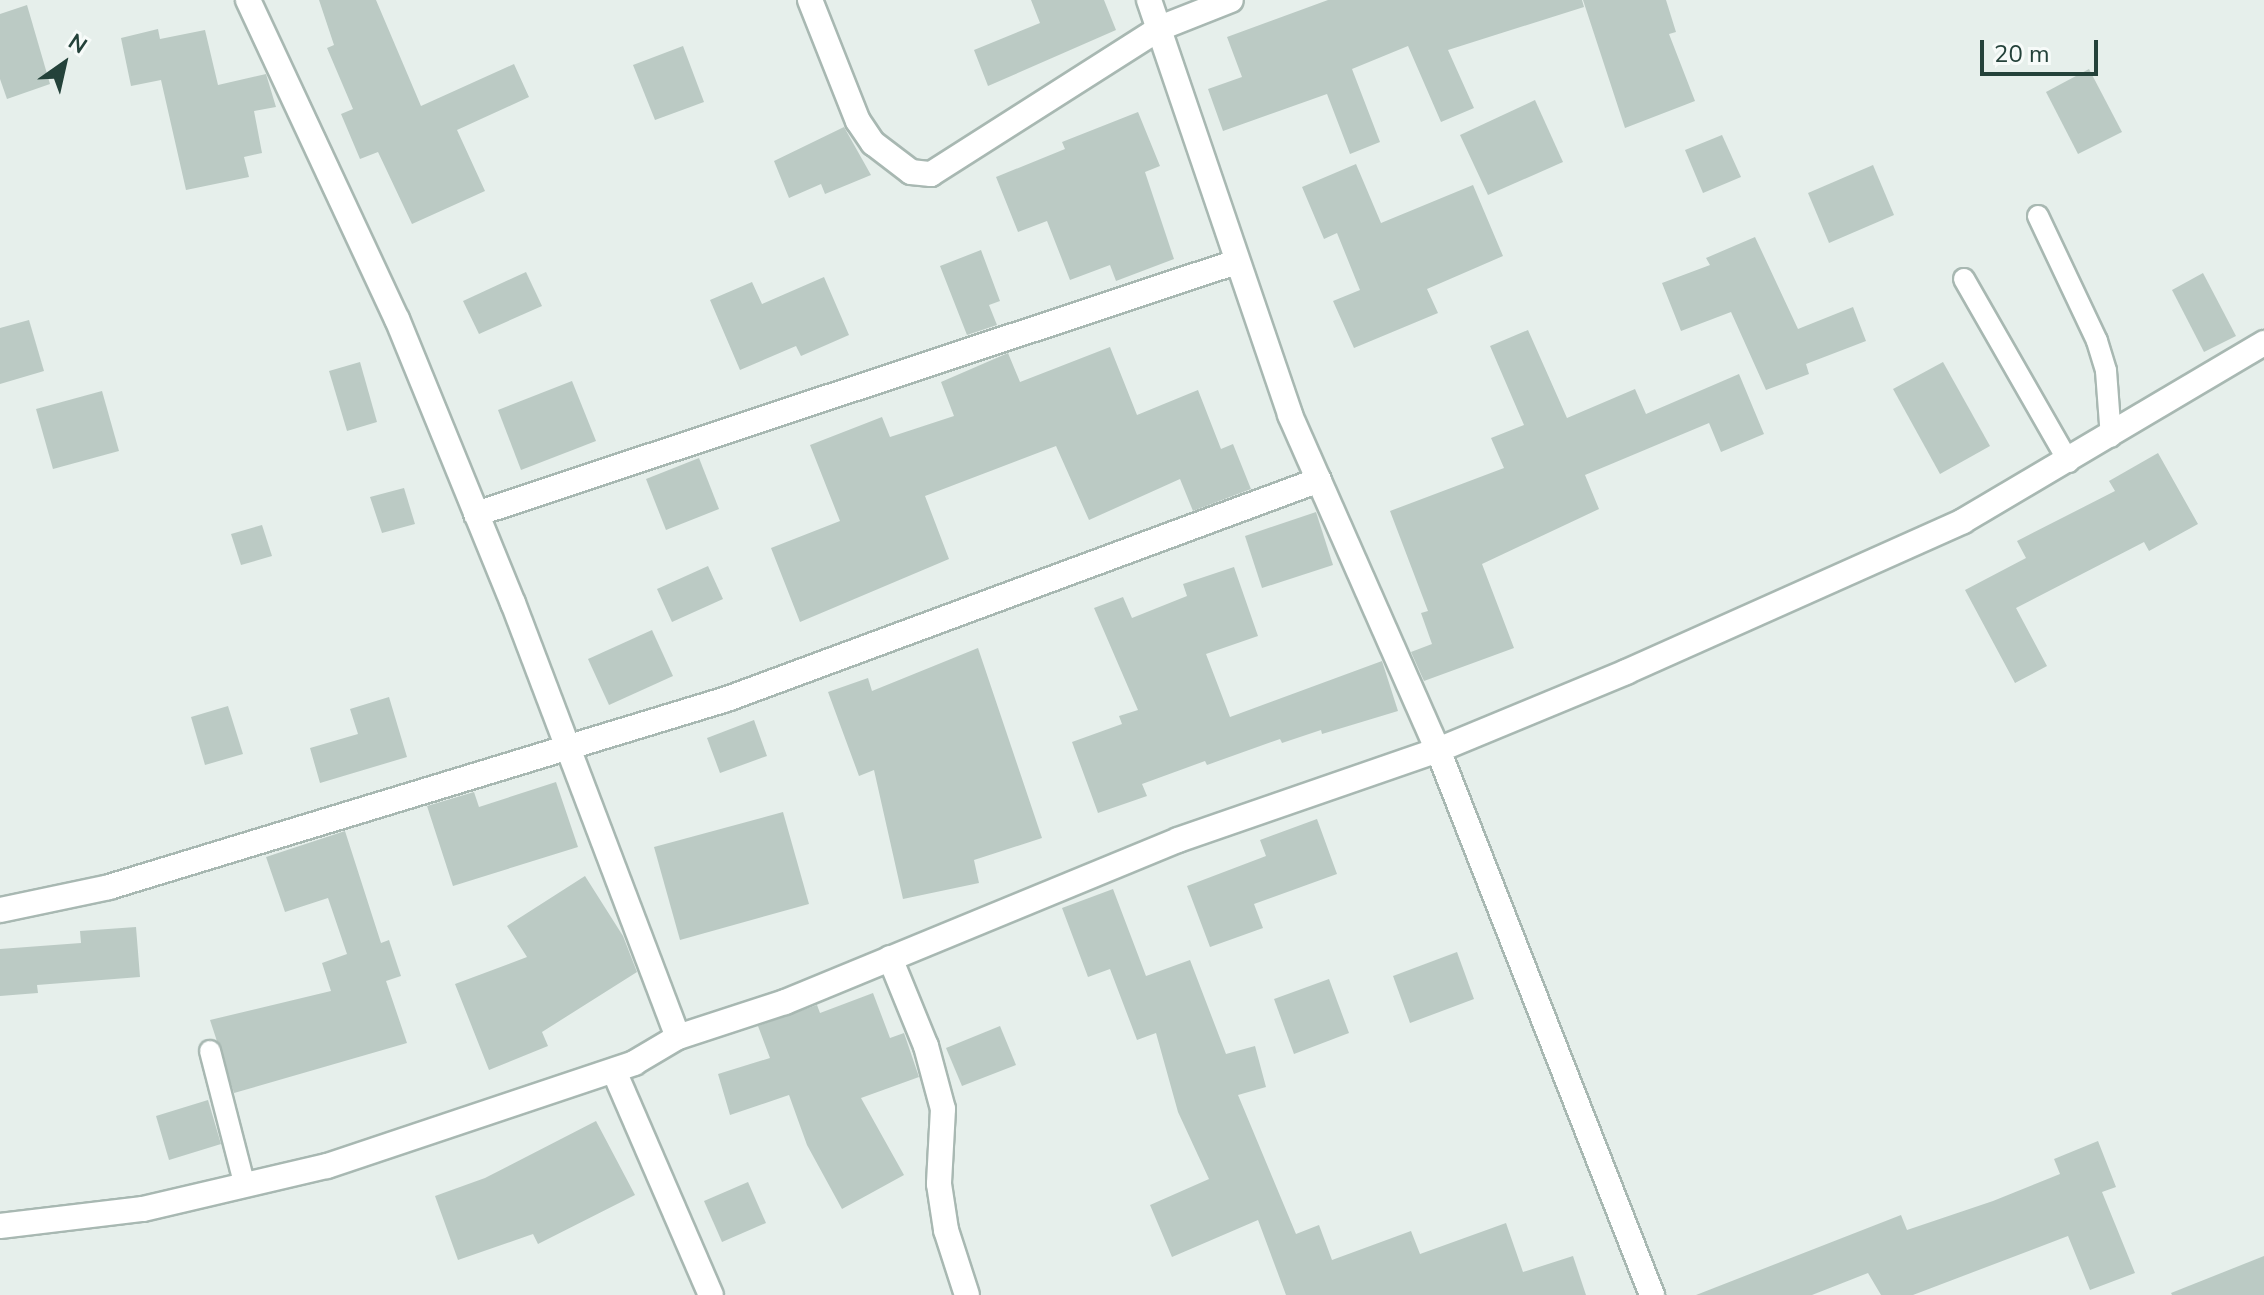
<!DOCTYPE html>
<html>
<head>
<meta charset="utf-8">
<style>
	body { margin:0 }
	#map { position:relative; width:2264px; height:1295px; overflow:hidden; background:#e6efeb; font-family:"Nunito Sans",sans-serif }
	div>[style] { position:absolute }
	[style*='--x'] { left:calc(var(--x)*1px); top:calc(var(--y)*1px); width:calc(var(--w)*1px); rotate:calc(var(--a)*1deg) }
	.building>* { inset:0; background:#bbcac4 }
	.roads { filter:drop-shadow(2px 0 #a8b8b2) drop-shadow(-2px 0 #a8b8b2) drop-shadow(0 2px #a8b8b2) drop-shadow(0 -2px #a8b8b2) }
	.service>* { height:20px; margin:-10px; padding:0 10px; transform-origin:10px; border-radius:10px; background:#fff }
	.minor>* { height:24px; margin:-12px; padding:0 12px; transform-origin:12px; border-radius:12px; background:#fff }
	.tertiary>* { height:24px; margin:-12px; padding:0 12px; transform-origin:12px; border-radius:12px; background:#fff }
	span { translate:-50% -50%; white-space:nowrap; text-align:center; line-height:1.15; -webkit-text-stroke:8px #f7fbf9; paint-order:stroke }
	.north { position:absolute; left:24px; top:24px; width:80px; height:80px; -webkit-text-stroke:6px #f7fbf9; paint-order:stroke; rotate:34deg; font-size:22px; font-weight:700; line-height:32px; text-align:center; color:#24423a }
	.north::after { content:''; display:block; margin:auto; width:28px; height:36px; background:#24423a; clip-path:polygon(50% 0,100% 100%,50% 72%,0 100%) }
	.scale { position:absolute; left:1980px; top:40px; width:118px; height:36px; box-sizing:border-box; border:4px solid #24423a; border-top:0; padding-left:10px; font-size:24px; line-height:28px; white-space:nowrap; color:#24423a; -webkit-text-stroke:6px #f7fbf9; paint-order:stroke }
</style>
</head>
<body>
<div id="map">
	<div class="building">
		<div style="clip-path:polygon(319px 0,376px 0,421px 106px,514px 64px,529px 97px,457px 130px,485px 191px,412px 224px,378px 152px,360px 159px,341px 114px,353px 109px,327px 48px,334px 45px)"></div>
		<div style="clip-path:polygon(1031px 0,1104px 0,1116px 30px,988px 86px,974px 50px,1040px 23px)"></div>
		<div style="clip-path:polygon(1328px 0,1582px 0,1584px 7px,1448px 50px,1474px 108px,1441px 122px,1408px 46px,1352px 69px,1380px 142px,1350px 154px,1327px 94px,1223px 131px,1208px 89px,1242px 77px,1227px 37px)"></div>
		<div style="clip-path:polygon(1583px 0,1666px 0,1676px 32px,1669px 34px,1695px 101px,1625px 128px)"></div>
		<div style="clip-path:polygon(27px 5px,50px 84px,7px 99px,0 79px,0 14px)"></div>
		<div style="clip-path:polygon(158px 29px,160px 39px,205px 30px,218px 85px,266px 74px,276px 107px,254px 111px,262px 153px,244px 157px,249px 177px,186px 190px,161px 80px,131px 86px,121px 38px)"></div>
		<div style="clip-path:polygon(683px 46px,704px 102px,655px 120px,633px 65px)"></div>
		<div style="clip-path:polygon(2089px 69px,2122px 132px,2078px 154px,2046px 92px)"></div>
		<div style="clip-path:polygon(1535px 100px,1563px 162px,1488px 195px,1460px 135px)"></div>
		<div style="clip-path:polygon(1138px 112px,1160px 166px,1145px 172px,1174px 259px,1116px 281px,1110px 265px,1070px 280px,1047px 221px,1018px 232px,996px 177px,1065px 149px,1062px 142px)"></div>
		<div style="clip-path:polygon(844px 127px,871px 175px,825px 194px,821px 184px,789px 198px,774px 161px)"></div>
		<div style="clip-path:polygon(1722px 135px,1741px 177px,1703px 193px,1685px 150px)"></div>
		<div style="clip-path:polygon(1356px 164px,1381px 223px,1473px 185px,1503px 256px,1427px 289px,1438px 313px,1354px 348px,1333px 301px,1360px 290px,1337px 233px,1324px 239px,1302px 187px)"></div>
		<div style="clip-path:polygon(1873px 165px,1894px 215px,1829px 243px,1808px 193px)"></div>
		<div style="clip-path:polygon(1755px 237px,1798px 329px,1853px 307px,1866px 341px,1806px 364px,1809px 374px,1766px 390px,1731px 312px,1681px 331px,1662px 283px,1710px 265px,1706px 258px)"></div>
		<div style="clip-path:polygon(981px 250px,1000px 301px,989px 305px,997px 325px,967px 335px,940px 266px)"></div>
		<div style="clip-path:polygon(526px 272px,542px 306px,479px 334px,463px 301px)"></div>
		<div style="clip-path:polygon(2203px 273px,2236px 336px,2204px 352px,2172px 290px)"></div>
		<div style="clip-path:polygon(824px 277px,849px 335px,801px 356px,796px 346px,740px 370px,710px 300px,752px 282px,762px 304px)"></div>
		<div style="clip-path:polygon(29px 320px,44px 371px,0 384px,0 328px)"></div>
		<div style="clip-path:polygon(1528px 330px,1567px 418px,1635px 389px,1646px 414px,1739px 374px,1764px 434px,1721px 452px,1709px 423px,1585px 475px,1599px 509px,1482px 564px,1514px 648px,1424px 681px,1411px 652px,1432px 644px,1421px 613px,1428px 611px,1390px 511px,1504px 468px,1491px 438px,1524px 425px,1490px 346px)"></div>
		<div style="clip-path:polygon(1110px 347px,1137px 415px,1198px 390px,1221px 449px,1233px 444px,1251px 489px,1193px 511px,1180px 479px,1089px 520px,1056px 446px,925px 496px,949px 559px,800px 622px,771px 548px,840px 521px,810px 445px,882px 417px,890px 437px,954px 416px,941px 382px,1008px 353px,1020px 382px)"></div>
		<div style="clip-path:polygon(360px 362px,377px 422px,347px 431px,329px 371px)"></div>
		<div style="clip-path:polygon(1943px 362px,1990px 446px,1940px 474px,1893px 389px)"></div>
		<div style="clip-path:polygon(572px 381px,596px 441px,521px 470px,498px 410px)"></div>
		<div style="clip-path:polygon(102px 391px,119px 451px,53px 469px,36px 409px)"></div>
		<div style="clip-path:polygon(2158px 453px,2198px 524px,2149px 551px,2144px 542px,2016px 608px,2047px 666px,2015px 683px,1965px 590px,2026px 558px,2017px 541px,2115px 491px,2109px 481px)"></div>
		<div style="clip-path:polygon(699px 458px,719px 509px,666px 530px,646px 479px)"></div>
		<div style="clip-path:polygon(404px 488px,415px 524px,382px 533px,370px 497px)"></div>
		<div style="clip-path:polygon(1316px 512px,1333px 565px,1262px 588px,1245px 536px)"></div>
		<div style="clip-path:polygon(262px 525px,272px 556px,241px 565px,231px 534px)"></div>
		<div style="clip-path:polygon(708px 566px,723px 599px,672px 622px,657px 589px)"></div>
		<div style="clip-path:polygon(1234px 567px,1258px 636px,1206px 654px,1230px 717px,1382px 661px,1398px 711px,1322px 734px,1321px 730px,1282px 743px,1280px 739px,1207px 765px,1205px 761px,1142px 784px,1147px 796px,1098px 813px,1072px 742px,1122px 724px,1119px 716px,1138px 710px,1094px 608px,1123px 597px,1132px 618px,1187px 596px,1183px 584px)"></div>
		<div style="clip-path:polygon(652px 630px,673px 676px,609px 705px,588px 659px)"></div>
		<div style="clip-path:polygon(978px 648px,1042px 838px,974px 860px,979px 883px,903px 899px,874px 770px,859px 776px,828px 692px,868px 678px,872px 691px)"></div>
		<div style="clip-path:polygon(389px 697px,407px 757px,320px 783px,310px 748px,358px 734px,350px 709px)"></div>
		<div style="clip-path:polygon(228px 706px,243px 754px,205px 765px,191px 717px)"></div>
		<div style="clip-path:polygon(754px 720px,767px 756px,720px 773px,707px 738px)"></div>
		<div style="clip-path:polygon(556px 782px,578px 847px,453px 886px,427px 806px,474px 792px,479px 807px)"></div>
		<div style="clip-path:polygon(783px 812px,809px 904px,680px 940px,654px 847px)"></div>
		<div style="clip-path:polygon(1317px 819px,1337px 874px,1254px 904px,1263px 928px,1210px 947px,1187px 886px,1266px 856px,1260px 840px)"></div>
		<div style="clip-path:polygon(345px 831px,381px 943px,389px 940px,401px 976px,386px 981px,407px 1043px,234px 1093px,210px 1020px,331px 991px,322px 963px,347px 954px,328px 898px,285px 912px,266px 857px)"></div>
		<div style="clip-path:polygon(585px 876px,623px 936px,637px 972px,542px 1032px,548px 1046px,489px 1070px,455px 984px,527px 957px,507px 926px)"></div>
		<div style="clip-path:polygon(1113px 889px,1146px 976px,1190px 960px,1226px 1054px,1255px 1046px,1266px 1087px,1238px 1095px,1296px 1234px,1319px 1225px,1332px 1260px,1411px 1231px,1420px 1254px,1506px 1223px,1523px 1272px,1573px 1256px,1586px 1295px,1286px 1295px,1258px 1220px,1172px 1257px,1150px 1205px,1209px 1179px,1178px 1112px,1156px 1033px,1137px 1040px,1110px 969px,1088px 977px,1062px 908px)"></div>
		<div style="clip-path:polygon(136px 927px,140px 977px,37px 985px,38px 993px,0 996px,0 949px,81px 943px,80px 931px)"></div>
		<div style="clip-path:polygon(1457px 952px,1474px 999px,1410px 1023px,1393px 976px)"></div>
		<div style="clip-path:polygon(1329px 979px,1349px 1033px,1294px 1054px,1274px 999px)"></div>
		<div style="clip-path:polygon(873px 993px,890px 1038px,904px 1033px,919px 1077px,861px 1098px,904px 1175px,842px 1209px,807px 1145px,789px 1095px,730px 1115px,718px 1074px,770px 1058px,758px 1026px,817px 1005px,820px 1013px)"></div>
		<div style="clip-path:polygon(1000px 1026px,1016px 1065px,962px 1086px,946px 1048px)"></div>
		<div style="clip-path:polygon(208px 1100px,221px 1144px,169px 1160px,156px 1116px)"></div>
		<div style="clip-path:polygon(596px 1121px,635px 1195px,538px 1244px,533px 1234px,458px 1260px,435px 1196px,485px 1178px)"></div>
		<div style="clip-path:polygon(2098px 1141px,2116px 1187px,2102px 1192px,2135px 1273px,2090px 1290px,2068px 1236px,1913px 1295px,1881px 1295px,1868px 1273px,1812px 1295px,1696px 1295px,1901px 1215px,1907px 1230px,1993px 1201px,2060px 1174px,2054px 1159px)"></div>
		<div style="clip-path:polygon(748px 1182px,766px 1223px,722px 1242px,704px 1201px)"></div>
		<div style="clip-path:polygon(2264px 1256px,2264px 1295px,2172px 1295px,2171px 1293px)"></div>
	</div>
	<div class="roads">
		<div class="service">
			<div style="--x:2038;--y:216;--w:138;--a:64.7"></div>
			<div style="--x:2097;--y:341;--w:31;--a:73"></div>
			<div style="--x:2106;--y:371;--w:66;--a:85.7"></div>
			<div style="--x:1964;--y:279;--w:211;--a:60.2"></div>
			<div style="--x:210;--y:1051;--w:139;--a:75.5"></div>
		</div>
		<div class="minor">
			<div style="--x:248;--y:0;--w:352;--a:65"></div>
			<div style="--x:397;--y:319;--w:307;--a:67.8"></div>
			<div style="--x:513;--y:603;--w:464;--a:69.2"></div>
			<div style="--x:810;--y:0;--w:130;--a:68.4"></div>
			<div style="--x:858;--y:121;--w:27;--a:56"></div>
			<div style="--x:873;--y:143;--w:48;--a:37.3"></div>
			<div style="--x:911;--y:172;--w:20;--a:6"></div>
			<div style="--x:931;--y:174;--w:272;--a:-32.5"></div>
			<div style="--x:1160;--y:28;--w:76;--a:-21.5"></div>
			<div style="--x:476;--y:514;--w:801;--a:-18.34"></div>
			<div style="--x:0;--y:910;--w:111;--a:-11.9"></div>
			<div style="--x:109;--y:887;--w:646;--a:-16.92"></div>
			<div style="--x:727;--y:699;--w:631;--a:-20.3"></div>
			<div style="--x:890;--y:958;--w:95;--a:67.8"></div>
			<div style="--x:926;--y:1046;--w:65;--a:74.9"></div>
			<div style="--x:943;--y:1109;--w:75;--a:93.1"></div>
			<div style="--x:939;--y:1184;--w:47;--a:81.3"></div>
			<div style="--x:946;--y:1230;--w:68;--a:72.1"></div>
			<div style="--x:614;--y:1071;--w:244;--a:66.6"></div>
			<div style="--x:0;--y:1226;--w:144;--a:-6.8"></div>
			<div style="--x:143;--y:1209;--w:189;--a:-13.2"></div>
			<div style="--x:327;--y:1166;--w:324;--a:-18.5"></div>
			<div style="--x:634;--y:1063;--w:51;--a:-30.6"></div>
			<div style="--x:678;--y:1037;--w:113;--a:-18.1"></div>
			<div style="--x:785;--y:1002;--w:425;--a:-22.4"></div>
			<div style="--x:1178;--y:840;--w:275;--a:-19.1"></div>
			<div style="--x:1438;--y:750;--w:204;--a:-22.5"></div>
			<div style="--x:1626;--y:672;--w:369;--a:-24.1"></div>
			<div style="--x:1963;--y:521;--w:350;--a:-30.6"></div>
		</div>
		<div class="tertiary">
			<div style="--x:1149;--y:0;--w:438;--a:71.2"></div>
			<div style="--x:1290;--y:415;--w:366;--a:66.2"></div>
			<div style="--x:1438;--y:750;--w:586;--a:68.56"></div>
		</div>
	</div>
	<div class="north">N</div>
	<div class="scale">20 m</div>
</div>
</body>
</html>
